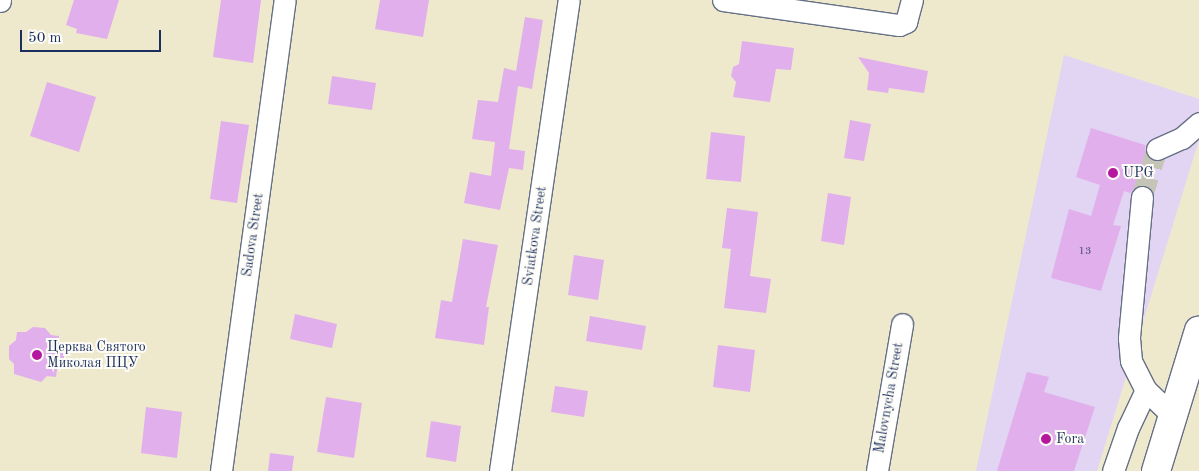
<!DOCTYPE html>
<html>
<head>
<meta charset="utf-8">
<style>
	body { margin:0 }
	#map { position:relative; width:1199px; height:471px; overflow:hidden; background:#eee9cd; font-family:"Old Standard TT",serif }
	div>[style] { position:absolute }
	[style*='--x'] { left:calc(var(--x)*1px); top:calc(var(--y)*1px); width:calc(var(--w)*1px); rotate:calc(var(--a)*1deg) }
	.built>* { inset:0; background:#e2d4f3 }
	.building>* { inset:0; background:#e1afeb }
	.minor-tunnel>* { height:21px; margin-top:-10.5px; transform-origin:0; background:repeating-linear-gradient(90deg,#c4c4b7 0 21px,transparent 0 32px) }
	.roads { filter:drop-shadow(1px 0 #657085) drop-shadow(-1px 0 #657085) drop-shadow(0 1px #657085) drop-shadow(0 -1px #657085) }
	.minor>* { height:21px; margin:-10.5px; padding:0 10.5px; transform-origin:10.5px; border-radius:10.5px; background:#fff }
	.highway>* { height:28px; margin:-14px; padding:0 14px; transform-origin:14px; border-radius:14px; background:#fff }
	.dots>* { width:14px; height:14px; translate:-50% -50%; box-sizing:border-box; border:2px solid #fdfcf7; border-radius:50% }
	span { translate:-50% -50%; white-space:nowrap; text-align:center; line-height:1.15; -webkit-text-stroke:4px #fdfcf7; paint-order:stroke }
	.number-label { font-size:11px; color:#4c4f81 }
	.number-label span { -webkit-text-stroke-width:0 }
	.poi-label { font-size:14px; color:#1b2f5e }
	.left { translate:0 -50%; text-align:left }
	.street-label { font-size:14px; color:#1b2f5e }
	.scale { position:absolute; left:20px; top:30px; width:141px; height:22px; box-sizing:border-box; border:2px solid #1b2f5e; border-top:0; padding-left:6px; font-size:15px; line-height:18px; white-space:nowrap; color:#1b2f5e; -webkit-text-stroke:4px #fdfcf7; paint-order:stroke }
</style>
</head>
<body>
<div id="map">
	<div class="built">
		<div style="clip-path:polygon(1064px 55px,1199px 99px,1199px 140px,1097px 471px,976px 471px)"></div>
	</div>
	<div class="building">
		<div style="clip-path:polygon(74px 0,119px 0,107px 39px,76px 33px,77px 29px,66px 25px)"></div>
		<div style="clip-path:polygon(221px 0,261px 0,253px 63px,213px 57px)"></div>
		<div style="clip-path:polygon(380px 0,429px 0,423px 37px,375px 29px)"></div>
		<div style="clip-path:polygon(525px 17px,543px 20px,532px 89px,518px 86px,509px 149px,525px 151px,523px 170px,509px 168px,500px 210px,464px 203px,470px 172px,491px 176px,495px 142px,472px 139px,478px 100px,498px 102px,504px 68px,516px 71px)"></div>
		<div style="clip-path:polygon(742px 41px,794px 48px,791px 70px,776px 69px,770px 102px,733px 97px,736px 82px,731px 76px,733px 67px,739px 64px)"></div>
		<div style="clip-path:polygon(858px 57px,928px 71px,924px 93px,889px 88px,888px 93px,867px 90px,869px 73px)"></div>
		<div style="clip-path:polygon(332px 76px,376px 83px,372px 110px,328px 104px)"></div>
		<div style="clip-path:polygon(47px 82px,96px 97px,79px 152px,30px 136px)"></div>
		<div style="clip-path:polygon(850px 120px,871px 124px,864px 161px,844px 158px)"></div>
		<div style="clip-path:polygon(221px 121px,249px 125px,237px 203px,210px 199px)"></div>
		<div style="clip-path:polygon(1091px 128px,1145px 145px,1146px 154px,1154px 161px,1146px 185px,1136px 186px,1130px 193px,1124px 191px,1113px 225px,1121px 226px,1101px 291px,1051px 278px,1069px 209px,1091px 216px,1100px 185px,1076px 177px)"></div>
		<div style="clip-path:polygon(711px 132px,745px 136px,741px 182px,706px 179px)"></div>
		<div style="clip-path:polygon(828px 193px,851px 197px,844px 245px,821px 241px)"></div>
		<div style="clip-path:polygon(727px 208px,758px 212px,750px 276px,771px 279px,766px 313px,724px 308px,731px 249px,722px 248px)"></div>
		<div style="clip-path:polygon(463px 239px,498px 245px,486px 307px,489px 307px,484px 345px,435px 338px,441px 300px,452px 302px)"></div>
		<div style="clip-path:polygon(574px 255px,604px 260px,598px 300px,568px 295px)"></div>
		<div style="clip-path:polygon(295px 314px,337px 324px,332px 348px,290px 339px)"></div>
		<div style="clip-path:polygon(590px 316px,646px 326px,642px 350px,586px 341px)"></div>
		<div style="clip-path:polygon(33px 327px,45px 328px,51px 335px,59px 336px,59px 345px,64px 351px,64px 362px,57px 369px,56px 377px,47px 376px,41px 382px,14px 374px,14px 364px,9px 359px,9px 346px,16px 340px,17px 332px,26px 332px)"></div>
		<div style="clip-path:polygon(718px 345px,755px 350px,750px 392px,713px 387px)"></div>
		<div style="clip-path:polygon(1027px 372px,1049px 377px,1044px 392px,1095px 407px,1074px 471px,997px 471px)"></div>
		<div style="clip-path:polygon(555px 386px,588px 391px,584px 417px,551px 412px)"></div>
		<div style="clip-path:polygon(326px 397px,362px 403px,354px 458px,317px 452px)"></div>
		<div style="clip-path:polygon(146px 407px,182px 412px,177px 458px,141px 453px)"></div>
		<div style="clip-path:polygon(431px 421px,461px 426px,456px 462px,426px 457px)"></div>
		<div style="clip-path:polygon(270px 453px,294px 456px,292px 471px,268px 471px)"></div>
	</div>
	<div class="minor-tunnel">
		<div style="--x:1142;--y:197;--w:50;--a:-72.6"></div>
	</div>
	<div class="roads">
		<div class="minor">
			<div style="--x:723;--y:0;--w:178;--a:8.1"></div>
			<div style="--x:899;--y:25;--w:8;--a:-23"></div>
			<div style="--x:906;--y:22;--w:23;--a:-75"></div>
			<div style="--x:0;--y:1;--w:1;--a:-90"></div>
			<div style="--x:1157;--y:149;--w:27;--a:-24"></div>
			<div style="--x:1182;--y:138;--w:23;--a:-41"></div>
			<div style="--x:1142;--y:197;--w:142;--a:95.3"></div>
			<div style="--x:1129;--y:338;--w:23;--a:85"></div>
			<div style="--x:1131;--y:361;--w:33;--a:63"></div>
			<div style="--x:221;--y:471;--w:475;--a:-82.3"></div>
			<div style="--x:500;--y:471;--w:476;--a:-81.7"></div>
			<div style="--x:877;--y:471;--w:149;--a:-80.3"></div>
			<div style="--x:1113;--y:471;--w:46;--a:-70.8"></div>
			<div style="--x:1128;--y:428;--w:42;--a:-64.7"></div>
			<div style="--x:1146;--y:390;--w:37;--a:44"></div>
		</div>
		<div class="highway">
			<div style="--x:1156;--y:471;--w:147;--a:-73"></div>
		</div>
	</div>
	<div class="dots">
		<div style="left:1113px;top:173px;background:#b5179e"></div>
		<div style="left:37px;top:355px;background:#b5179e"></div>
		<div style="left:1046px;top:439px;background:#b5179e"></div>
	</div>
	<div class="number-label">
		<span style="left:1085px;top:252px">13</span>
	</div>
	<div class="poi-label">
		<span class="left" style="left:1123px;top:173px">UPG</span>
		<span class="left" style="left:47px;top:355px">Церква Святого<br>Миколая ПЦУ</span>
		<span class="left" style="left:1056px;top:439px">Fora</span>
	</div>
	<div class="street-label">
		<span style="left:253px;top:235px;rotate:-82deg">Sadova Street</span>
		<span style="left:535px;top:236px;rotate:-82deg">Sviatkova Street</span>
		<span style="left:889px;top:398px;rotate:-80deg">Malovnycha Street</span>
	</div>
	<div class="scale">50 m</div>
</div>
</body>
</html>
